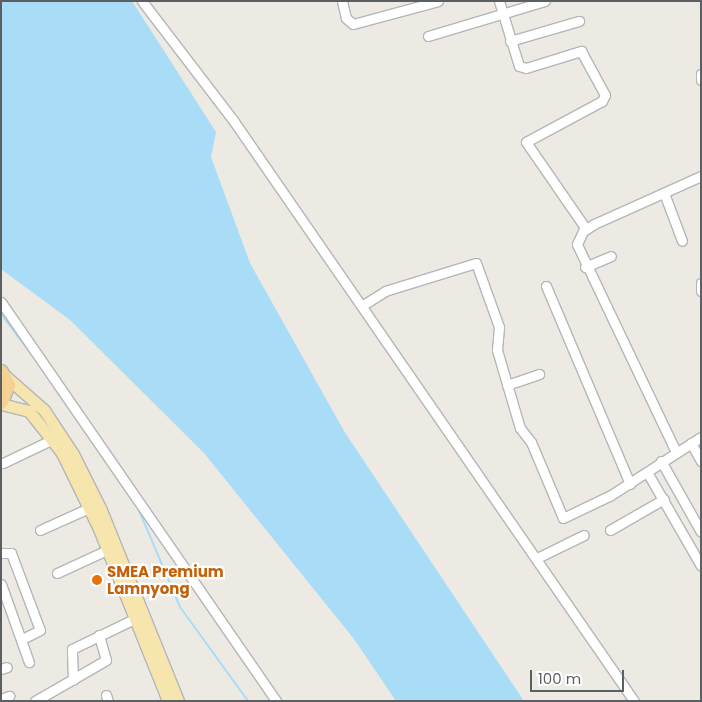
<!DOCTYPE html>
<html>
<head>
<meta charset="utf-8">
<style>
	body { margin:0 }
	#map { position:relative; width:702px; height:702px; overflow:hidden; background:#edeae3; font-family:Poppins,sans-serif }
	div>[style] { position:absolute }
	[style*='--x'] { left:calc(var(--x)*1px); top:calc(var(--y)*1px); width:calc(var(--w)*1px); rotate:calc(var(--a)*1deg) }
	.water>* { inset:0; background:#a9dcf7 }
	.stream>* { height:2px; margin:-1px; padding:0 1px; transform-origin:1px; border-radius:1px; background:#a9dcf7 }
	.roads { filter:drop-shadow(1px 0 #b4b6b9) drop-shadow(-1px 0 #b4b6b9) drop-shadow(0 1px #b4b6b9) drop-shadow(0 -1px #b4b6b9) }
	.minor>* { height:9px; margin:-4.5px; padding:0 4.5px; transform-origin:4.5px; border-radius:4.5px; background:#fff }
	.major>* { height:11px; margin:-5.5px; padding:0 5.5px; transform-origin:5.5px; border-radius:5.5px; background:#f7e5ae }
	.highway>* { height:14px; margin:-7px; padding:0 7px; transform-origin:7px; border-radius:7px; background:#f3d294 }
	.dots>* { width:14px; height:14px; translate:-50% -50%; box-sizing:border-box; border:2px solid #fff; border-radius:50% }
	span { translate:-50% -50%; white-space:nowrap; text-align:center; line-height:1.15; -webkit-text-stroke:4.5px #fff; paint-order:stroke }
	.food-label { font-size:15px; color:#c56008; font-weight:700 }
	.left { translate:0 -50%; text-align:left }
	.frame { position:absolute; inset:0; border:2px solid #5b5f62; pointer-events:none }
	.scale { position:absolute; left:530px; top:670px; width:94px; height:22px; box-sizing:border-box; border:2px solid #5b5f62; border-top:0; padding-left:6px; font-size:15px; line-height:18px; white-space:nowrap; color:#5b5f62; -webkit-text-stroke:4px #fff; paint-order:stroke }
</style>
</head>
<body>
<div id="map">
	<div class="water">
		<div style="clip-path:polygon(1px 1px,132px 1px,216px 132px,211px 157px,250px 263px,344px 431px,524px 701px,396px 701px,354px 639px,204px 453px,70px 320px,1px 269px)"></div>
	</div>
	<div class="stream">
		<div style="--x:1;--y:314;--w:61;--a:52.9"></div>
		<div style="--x:138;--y:508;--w:108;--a:67"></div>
		<div style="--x:180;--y:607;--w:116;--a:54.1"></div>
	</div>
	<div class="roads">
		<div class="minor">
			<div style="--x:142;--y:1;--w:150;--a:52.6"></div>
			<div style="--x:233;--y:120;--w:706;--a:55.39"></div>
			<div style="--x:342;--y:1;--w:17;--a:77"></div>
			<div style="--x:346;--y:18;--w:9;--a:41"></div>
			<div style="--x:353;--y:24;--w:88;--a:-15.1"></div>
			<div style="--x:499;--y:1;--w:68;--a:72.9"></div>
			<div style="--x:519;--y:66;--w:7;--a:16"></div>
			<div style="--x:526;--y:68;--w:58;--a:-17.2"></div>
			<div style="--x:581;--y:51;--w:50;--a:61.4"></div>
			<div style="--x:605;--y:95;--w:7;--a:117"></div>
			<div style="--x:602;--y:101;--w:86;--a:151.7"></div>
			<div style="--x:526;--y:142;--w:106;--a:55.4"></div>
			<div style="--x:428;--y:36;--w:122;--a:-16.7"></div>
			<div style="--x:510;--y:41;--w:72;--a:-16.2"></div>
			<div style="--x:701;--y:74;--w:6;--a:90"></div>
			<div style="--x:664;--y:193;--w:51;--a:69.4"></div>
			<div style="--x:585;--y:267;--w:28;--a:-23"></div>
			<div style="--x:701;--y:283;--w:8;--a:90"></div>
			<div style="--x:546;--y:286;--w:215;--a:67"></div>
			<div style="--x:1;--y:302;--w:485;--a:55.4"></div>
			<div style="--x:363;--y:305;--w:26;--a:-32"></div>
			<div style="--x:385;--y:291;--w:95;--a:-17.1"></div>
			<div style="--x:476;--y:263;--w:68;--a:70.2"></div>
			<div style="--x:499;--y:327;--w:23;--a:95"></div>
			<div style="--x:497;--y:350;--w:81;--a:73.6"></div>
			<div style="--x:520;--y:428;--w:18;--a:52"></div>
			<div style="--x:531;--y:442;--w:82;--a:67.2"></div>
			<div style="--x:563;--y:518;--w:53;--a:-25.6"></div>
			<div style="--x:611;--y:495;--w:107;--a:-32.8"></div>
			<div style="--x:507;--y:385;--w:34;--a:-19"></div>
			<div style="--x:691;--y:443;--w:21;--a:61"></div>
			<div style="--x:676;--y:452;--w:230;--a:-115.5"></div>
			<div style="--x:577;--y:244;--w:14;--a:-65"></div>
			<div style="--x:583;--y:231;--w:13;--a:-32"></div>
			<div style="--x:594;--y:224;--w:117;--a:-24.2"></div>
			<div style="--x:661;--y:461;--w:81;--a:60.6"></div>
			<div style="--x:3;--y:463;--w:55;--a:-25.6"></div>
			<div style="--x:647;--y:472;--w:108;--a:60.1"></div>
			<div style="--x:40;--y:530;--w:54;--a:-24.2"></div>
			<div style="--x:610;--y:530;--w:62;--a:-29.9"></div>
			<div style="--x:1;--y:553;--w:10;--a:0"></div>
			<div style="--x:11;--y:553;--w:82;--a:69.4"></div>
			<div style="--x:40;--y:630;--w:20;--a:153"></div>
			<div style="--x:537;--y:558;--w:52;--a:-26.1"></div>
			<div style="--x:57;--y:573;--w:55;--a:-24.7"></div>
			<div style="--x:1;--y:584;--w:83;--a:70.3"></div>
			<div style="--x:1;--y:669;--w:6;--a:-18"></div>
			<div style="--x:73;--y:680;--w:31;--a:-92"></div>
			<div style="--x:72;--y:649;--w:67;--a:-25.8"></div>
			<div style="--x:106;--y:695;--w:6;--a:72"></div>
			<div style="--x:1;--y:699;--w:9;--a:-21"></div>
			<div style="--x:35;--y:701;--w:82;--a:-30"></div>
			<div style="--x:106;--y:660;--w:26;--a:-106"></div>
		</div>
		<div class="major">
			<div style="--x:4;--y:375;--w:53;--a:41.2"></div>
			<div style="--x:44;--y:410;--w:53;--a:56.6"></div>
			<div style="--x:73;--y:454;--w:63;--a:63.4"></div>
			<div style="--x:101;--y:510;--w:206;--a:68"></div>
			<div style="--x:1;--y:404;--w:29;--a:14"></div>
			<div style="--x:29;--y:411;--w:53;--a:51.8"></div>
			<div style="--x:62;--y:453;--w:85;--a:64"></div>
			<div style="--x:99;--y:529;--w:185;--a:68.1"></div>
		</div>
		<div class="highway">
			<div style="--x:1;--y:372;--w:15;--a:62"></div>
			<div style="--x:8;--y:385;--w:18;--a:112"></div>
		</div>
	</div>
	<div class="dots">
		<div style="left:97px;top:580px;background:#e8710a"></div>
	</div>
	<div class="food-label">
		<span class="left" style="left:107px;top:580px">SMEA Premium<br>Lamnyong</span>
	</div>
	<div class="frame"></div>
	<div class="scale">100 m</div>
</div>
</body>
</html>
